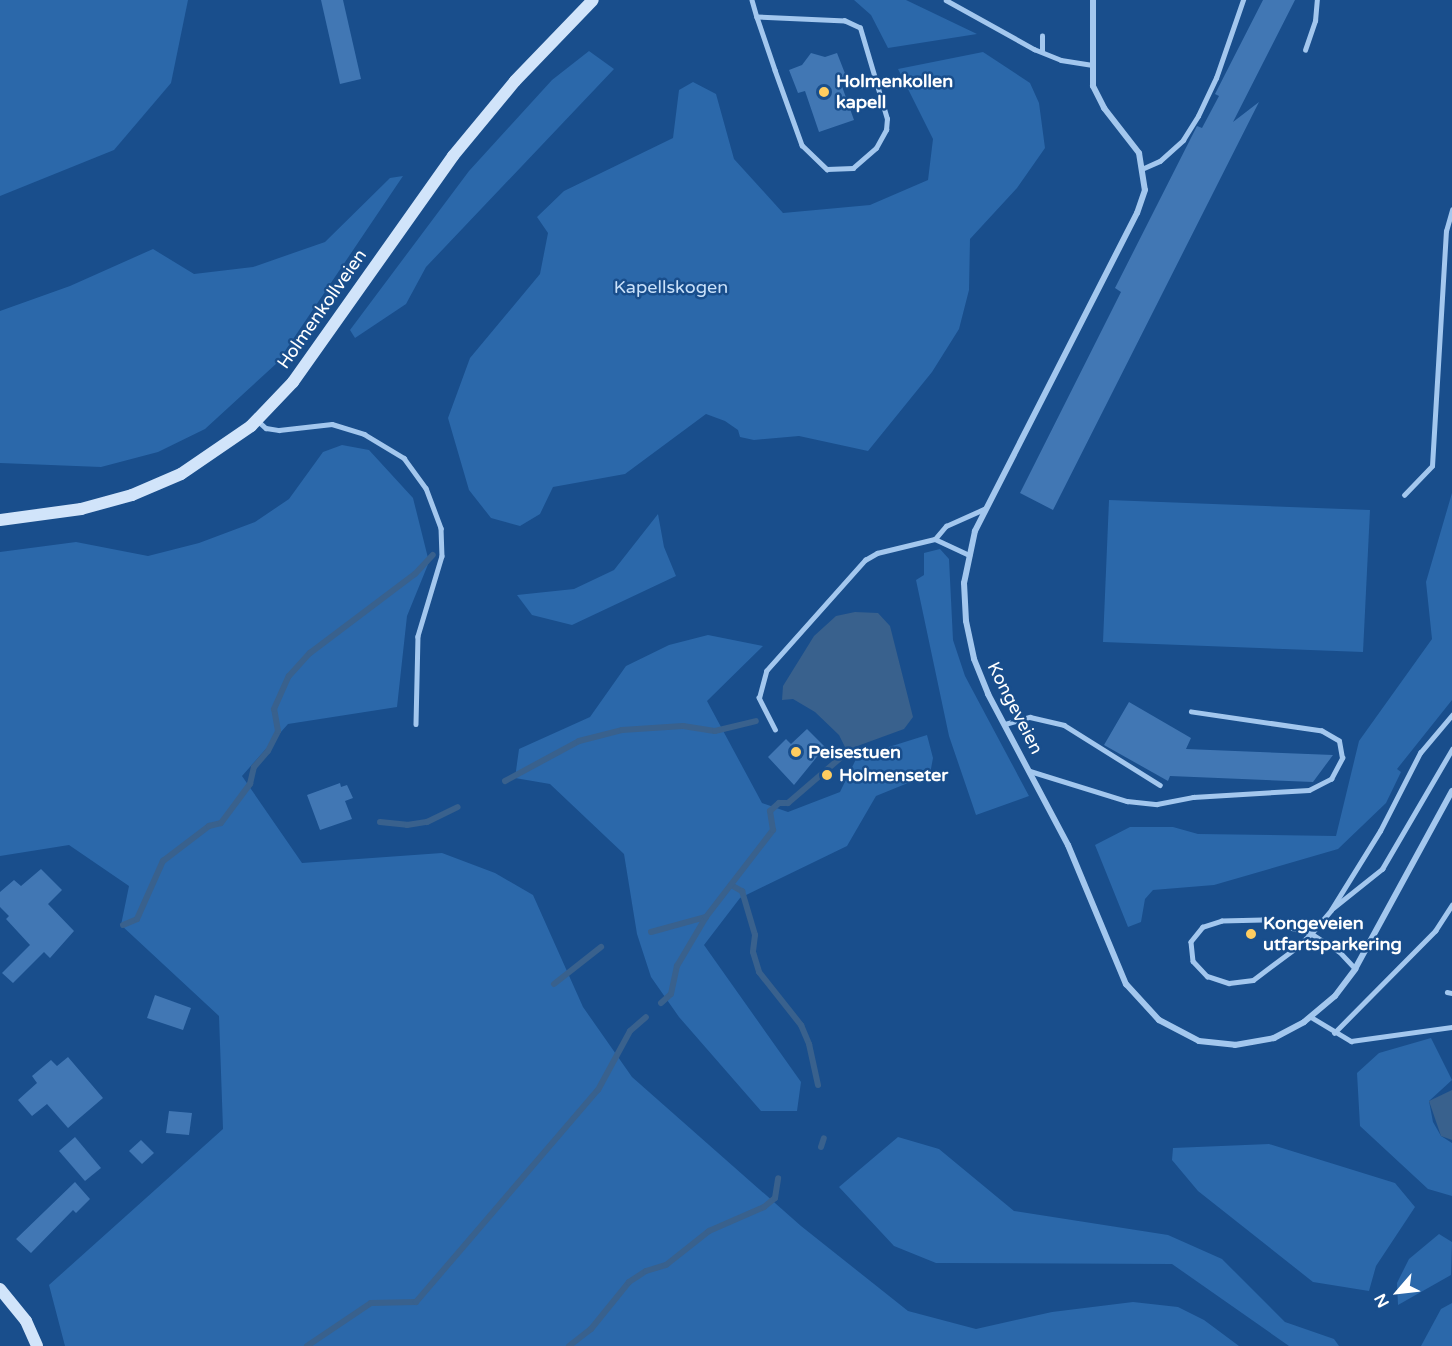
<!DOCTYPE html>
<html>
<head>
<meta charset="utf-8">
<style>
	body { margin:0 }
	#map { position:relative; width:1452px; height:1346px; overflow:hidden; background:#194e8c; font-family:"Varela Round",sans-serif }
	div>[style] { position:absolute }
	[style*='--x'] { left:calc(var(--x)*1px); top:calc(var(--y)*1px); width:calc(var(--w)*1px); rotate:calc(var(--a)*1deg) }
	.green>* { inset:0; background:#2b68aa }
	.water>* { inset:0; background:#39618d }
	.stream>* { height:6px; margin:-3px; padding:0 3px; transform-origin:3px; border-radius:3px; background:#39618d }
	.building>* { inset:0; background:#4177b4 }
	.lane>* { height:4.5px; margin:-2.25px; padding:0 2.25px; transform-origin:2.25px; border-radius:2.25px; background:#a3c7ee }
	.street>* { height:6px; margin:-3px; padding:0 3px; transform-origin:3px; border-radius:3px; background:#a3c7ee }
	.secondary>* { height:12px; margin:-6px; padding:0 6px; transform-origin:6px; border-radius:6px; background:#d1e4fa }
	.dots>* { width:16px; height:16px; translate:-50% -50%; box-sizing:border-box; border:3px solid #194e8c; border-radius:50% }
	span { translate:-50% -50%; white-space:nowrap; text-align:center; line-height:1.15; -webkit-text-stroke:5px #194e8c; paint-order:stroke }
	.poi-label { font-size:18px; color:#fff; font-weight:700 }
	.left { translate:0 -50%; text-align:left }
	.park-label { font-size:18px; color:#c9e1fa }
	.street-label { font-size:18px; color:#fff }
	.north { position:absolute; left:1368px; top:1262px; width:60px; height:60px; -webkit-text-stroke:4px #194e8c; paint-order:stroke; rotate:242deg; font-size:16px; font-weight:700; line-height:24px; text-align:center; color:#fff }
	.north::after { content:''; display:block; margin:auto; width:21px; height:27px; background:#fff; clip-path:polygon(50% 0,100% 100%,50% 72%,0 100%) }
</style>
</head>
<body>
<div id="map">
	<div class="green">
		<div style="clip-path:polygon(0 0,188px 0,171px 83px,114px 150px,0 196px)"></div>
		<div style="clip-path:polygon(854px 0,906px 0,977px 34px,888px 48px,871px 15px)"></div>
		<div style="clip-path:polygon(589px 51px,614px 69px,426px 267px,406px 304px,355px 338px,350px 330px,469px 171px,552px 80px)"></div>
		<div style="clip-path:polygon(983px 52px,1030px 83px,1039px 103px,1045px 148px,1017px 188px,970px 239px,969px 290px,959px 329px,932px 372px,868px 451px,799px 436px,754px 440px,740px 437px,738px 430px,725px 421px,706px 414px,625px 474px,553px 487px,540px 514px,520px 526px,491px 518px,469px 490px,448px 418px,470px 358px,540px 274px,548px 233px,537px 217px,564px 191px,673px 138px,679px 90px,693px 82px,716px 94px,734px 159px,783px 213px,870px 205px,928px 180px,933px 139px,898px 69px)"></div>
		<div style="clip-path:polygon(403px 176px,277px 363px,205px 429px,158px 452px,101px 467px,0 463px,0 311px,70px 286px,153px 249px,194px 274px,253px 267px,325px 242px,390px 178px)"></div>
		<div style="clip-path:polygon(342px 445px,369px 450px,413px 498px,429px 562px,407px 616px,397px 707px,288px 724px,242px 776px,302px 863px,442px 853px,495px 873px,533px 895px,583px 1007px,632px 1077px,801px 1226px,908px 1311px,976px 1329px,1052px 1312px,1133px 1302px,1178px 1307px,1204px 1320px,1239px 1346px,65px 1346px,49px 1285px,223px 1129px,219px 1016px,121px 925px,129px 886px,69px 845px,0 856px,0 552px,76px 542px,148px 556px,199px 543px,255px 522px,289px 499px,323px 452px)"></div>
		<div style="clip-path:polygon(1452px 493px,1452px 700px,1397px 769px,1401px 772px,1386px 803px,1338px 849px,1214px 885px,1153px 890px,1145px 899px,1141px 922px,1128px 927px,1095px 845px,1130px 827px,1173px 827px,1198px 834px,1336px 836px,1359px 741px,1432px 639px,1426px 582px)"></div>
		<div style="clip-path:polygon(1109px 500px,1370px 510px,1363px 652px,1103px 642px)"></div>
		<div style="clip-path:polygon(658px 514px,664px 547px,676px 576px,572px 625px,532px 615px,517px 595px,574px 589px,614px 570px)"></div>
		<div style="clip-path:polygon(940px 549px,949px 559px,953px 640px,965px 676px,1029px 796px,976px 815px,949px 736px,916px 580px,924px 575px,924px 553px)"></div>
		<div style="clip-path:polygon(708px 635px,763px 646px,707px 701px,762px 803px,788px 812px,840px 792px,857px 757px,927px 735px,933px 758px,930px 774px,876px 796px,847px 846px,740px 898px,704px 945px,801px 1082px,797px 1111px,761px 1111px,679px 1017px,651px 977px,637px 934px,624px 854px,550px 784px,515px 778px,519px 749px,590px 717px,626px 666px,669px 645px)"></div>
		<div style="clip-path:polygon(1431px 1038px,1452px 1080px,1429px 1101px,1433px 1122px,1441px 1136px,1452px 1143px,1452px 1196px,1428px 1189px,1360px 1126px,1357px 1073px,1379px 1053px)"></div>
		<div style="clip-path:polygon(898px 1137px,939px 1149px,1014px 1211px,1168px 1235px,1222px 1259px,1285px 1322px,1334px 1339px,1339px 1346px,1289px 1346px,1172px 1264px,936px 1263px,894px 1246px,839px 1187px)"></div>
		<div style="clip-path:polygon(1269px 1144px,1395px 1183px,1415px 1207px,1376px 1266px,1369px 1291px,1313px 1282px,1198px 1191px,1172px 1160px,1173px 1148px)"></div>
		<div style="clip-path:polygon(1439px 1234px,1452px 1242px,1451px 1275px,1398px 1305px,1397px 1283px,1409px 1259px)"></div>
		<div style="clip-path:polygon(1452px 1303px,1452px 1346px,1421px 1346px,1441px 1309px)"></div>
	</div>
	<div class="water">
		<div style="clip-path:polygon(855px 612px,878px 613px,890px 626px,913px 717px,904px 729px,852px 748px,845px 747px,839px 735px,815px 712px,793px 699px,782px 700px,783px 686px,814px 636px,836px 616px)"></div>
		<div style="clip-path:polygon(1452px 1090px,1452px 1140px,1441px 1136px,1429px 1101px)"></div>
	</div>
	<div class="stream">
		<div style="--x:505;--y:781;--w:84;--a:-28.4"></div>
		<div style="--x:579;--y:741;--w:44;--a:-14.3"></div>
		<div style="--x:622;--y:730;--w:61;--a:-3.8"></div>
		<div style="--x:683;--y:726;--w:32;--a:9"></div>
		<div style="--x:715;--y:731;--w:42;--a:-13.7"></div>
		<div style="--x:380;--y:822;--w:27;--a:6"></div>
		<div style="--x:407;--y:825;--w:20;--a:-9"></div>
		<div style="--x:427;--y:822;--w:34;--a:-26"></div>
		<div style="--x:731;--y:885;--w:13;--a:29"></div>
		<div style="--x:742;--y:891;--w:46;--a:73.5"></div>
		<div style="--x:755;--y:935;--w:17;--a:97"></div>
		<div style="--x:753;--y:952;--w:21;--a:73"></div>
		<div style="--x:759;--y:972;--w:68;--a:51.6"></div>
		<div style="--x:801;--y:1025;--w:21;--a:67"></div>
		<div style="--x:809;--y:1044;--w:42;--a:77.6"></div>
		<div style="--x:123;--y:925;--w:15;--a:-23"></div>
		<div style="--x:137;--y:919;--w:64;--a:-65.9"></div>
		<div style="--x:163;--y:861;--w:58;--a:-37.3"></div>
		<div style="--x:209;--y:826;--w:12;--a:-14"></div>
		<div style="--x:221;--y:823;--w:49;--a:-53.4"></div>
		<div style="--x:250;--y:784;--w:17;--a:-77"></div>
		<div style="--x:254;--y:767;--w:21;--a:-49"></div>
		<div style="--x:268;--y:751;--w:22;--a:-63"></div>
		<div style="--x:278;--y:731;--w:22;--a:-100"></div>
		<div style="--x:274;--y:709;--w:36;--a:-66"></div>
		<div style="--x:289;--y:676;--w:31;--a:-48"></div>
		<div style="--x:310;--y:653;--w:131;--a:-37"></div>
		<div style="--x:415;--y:574;--w:26;--a:-47"></div>
		<div style="--x:651;--y:932;--w:57;--a:-15.3"></div>
		<div style="--x:554;--y:984;--w:60;--a:-38.2"></div>
		<div style="--x:661;--y:1003;--w:13;--a:-42"></div>
		<div style="--x:671;--y:994;--w:29;--a:-78"></div>
		<div style="--x:677;--y:966;--w:57;--a:-59.4"></div>
		<div style="--x:706;--y:917;--w:110;--a:-52.4"></div>
		<div style="--x:773;--y:830;--w:19;--a:-99"></div>
		<div style="--x:770;--y:811;--w:12;--a:-42"></div>
		<div style="--x:779;--y:803;--w:9;--a:0"></div>
		<div style="--x:788;--y:803;--w:84;--a:-40.7"></div>
		<div style="--x:821;--y:1147;--w:9;--a:-72"></div>
		<div style="--x:307;--y:1346;--w:77;--a:-33.9"></div>
		<div style="--x:371;--y:1303;--w:45;--a:-1.3"></div>
		<div style="--x:416;--y:1302;--w:279;--a:-49.4"></div>
		<div style="--x:598;--y:1090;--w:67;--a:-61.5"></div>
		<div style="--x:630;--y:1031;--w:21;--a:-41"></div>
		<div style="--x:569;--y:1346;--w:28;--a:-38"></div>
		<div style="--x:591;--y:1329;--w:60;--a:-51"></div>
		<div style="--x:629;--y:1282;--w:20;--a:-33"></div>
		<div style="--x:646;--y:1271;--w:21;--a:-17"></div>
		<div style="--x:666;--y:1265;--w:55;--a:-38.3"></div>
		<div style="--x:709;--y:1231;--w:60;--a:-23.6"></div>
		<div style="--x:764;--y:1207;--w:14;--a:-39"></div>
		<div style="--x:775;--y:1198;--w:20;--a:-81"></div>
	</div>
	<div class="building">
		<div style="clip-path:polygon(321px 0,343px 0,361px 79px,340px 84px)"></div>
		<div style="clip-path:polygon(1263px 0,1295px 0,1233px 122px,1259px 102px,1053px 510px,1020px 493px,1121px 292px,1115px 288px,1197px 126px,1202px 128px,1219px 96px,1215px 94px)"></div>
		<div style="clip-path:polygon(811px 53px,825px 57px,837px 53px,846px 76px,839px 78px,854px 120px,819px 132px,805px 91px,798px 93px,789px 70px,802px 65px)"></div>
		<div style="clip-path:polygon(1129px 702px,1191px 738px,1186px 749px,1333px 755px,1313px 782px,1170px 776px,1168px 781px,1104px 745px)"></div>
		<div style="clip-path:polygon(807px 729px,825px 747px,794px 785px,768px 757px,786px 739px,791px 744px)"></div>
		<div style="clip-path:polygon(340px 783px,341px 787px,347px 785px,353px 798px,345px 801px,352px 819px,320px 830px,307px 795px)"></div>
		<div style="clip-path:polygon(41px 869px,62px 890px,48px 904px,74px 931px,50px 958px,44px 952px,13px 983px,2px 973px,30px 945px,6px 919px,9px 916px,0 907px,0 892px,14px 880px,21px 886px)"></div>
		<div style="clip-path:polygon(155px 995px,191px 1008px,183px 1030px,147px 1018px)"></div>
		<div style="clip-path:polygon(68px 1057px,103px 1098px,68px 1128px,47px 1104px,32px 1116px,18px 1100px,37px 1083px,32px 1076px,51px 1060px,57px 1066px)"></div>
		<div style="clip-path:polygon(169px 1111px,192px 1113px,189px 1135px,166px 1133px)"></div>
		<div style="clip-path:polygon(75px 1137px,101px 1168px,85px 1181px,59px 1151px)"></div>
		<div style="clip-path:polygon(141px 1140px,154px 1153px,142px 1164px,129px 1151px)"></div>
		<div style="clip-path:polygon(75px 1182px,90px 1199px,76px 1213px,73px 1210px,31px 1253px,16px 1239px)"></div>
	</div>
	<div class="lane">
		<div style="--x:752;--y:0;--w:18;--a:74"></div>
		<div style="--x:757;--y:17;--w:56;--a:71.2"></div>
		<div style="--x:775;--y:70;--w:80;--a:70.2"></div>
		<div style="--x:802;--y:145;--w:35;--a:44"></div>
		<div style="--x:827;--y:169;--w:26;--a:-2"></div>
		<div style="--x:853;--y:168;--w:30;--a:-41"></div>
		<div style="--x:876;--y:148;--w:21;--a:-61"></div>
		<div style="--x:886;--y:130;--w:11;--a:-85"></div>
		<div style="--x:887;--y:119;--w:95;--a:-106.5"></div>
		<div style="--x:860;--y:28;--w:17;--a:-155"></div>
		<div style="--x:845;--y:21;--w:88;--a:-177.4"></div>
		<div style="--x:946;--y:0;--w:101;--a:29.1"></div>
		<div style="--x:1034;--y:49;--w:29;--a:22"></div>
		<div style="--x:1061;--y:60;--w:30;--a:9"></div>
		<div style="--x:1305;--y:50;--w:31;--a:-71"></div>
		<div style="--x:1315;--y:21;--w:21;--a:-85"></div>
		<div style="--x:1042;--y:52;--w:16;--a:-90"></div>
		<div style="--x:1144;--y:168;--w:17;--a:-24"></div>
		<div style="--x:1160;--y:161;--w:31;--a:-42"></div>
		<div style="--x:1183;--y:140;--w:28;--a:-58"></div>
		<div style="--x:1198;--y:116;--w:42;--a:-64.7"></div>
		<div style="--x:1216;--y:78;--w:83;--a:-70.9"></div>
		<div style="--x:257;--y:420;--w:12;--a:42"></div>
		<div style="--x:266;--y:428;--w:13;--a:9"></div>
		<div style="--x:279;--y:430;--w:53;--a:-6.5"></div>
		<div style="--x:332;--y:424;--w:34;--a:17"></div>
		<div style="--x:364;--y:434;--w:47;--a:31"></div>
		<div style="--x:404;--y:458;--w:37;--a:54"></div>
		<div style="--x:426;--y:488;--w:43;--a:69.4"></div>
		<div style="--x:441;--y:528;--w:28;--a:88"></div>
		<div style="--x:442;--y:556;--w:84;--a:106.7"></div>
		<div style="--x:418;--y:636;--w:88;--a:91.3"></div>
		<div style="--x:1404;--y:495;--w:40;--a:-46"></div>
		<div style="--x:1432;--y:466;--w:235;--a:-86.6"></div>
		<div style="--x:1446;--y:231;--w:22;--a:-74"></div>
		<div style="--x:935;--y:539;--w:17;--a:-50"></div>
		<div style="--x:946;--y:526;--w:42;--a:-24.1"></div>
		<div style="--x:1005;--y:724;--w:26;--a:-16"></div>
		<div style="--x:1030;--y:717;--w:35;--a:13"></div>
		<div style="--x:1064;--y:725;--w:113;--a:32"></div>
		<div style="--x:775;--y:730;--w:36;--a:-117"></div>
		<div style="--x:759;--y:698;--w:28;--a:-75"></div>
		<div style="--x:766;--y:671;--w:149;--a:-48.3"></div>
		<div style="--x:865;--y:560;--w:14;--a:-30"></div>
		<div style="--x:877;--y:553;--w:60;--a:-13.6"></div>
		<div style="--x:935;--y:539;--w:38;--a:25"></div>
		<div style="--x:1030;--y:771;--w:102;--a:17.2"></div>
		<div style="--x:1127;--y:801;--w:30;--a:6"></div>
		<div style="--x:1157;--y:804;--w:37;--a:-11"></div>
		<div style="--x:1193;--y:797;--w:116;--a:-3.5"></div>
		<div style="--x:1309;--y:790;--w:25;--a:-27"></div>
		<div style="--x:1331;--y:779;--w:24;--a:-62"></div>
		<div style="--x:1342;--y:758;--w:17;--a:-100"></div>
		<div style="--x:1339;--y:741;--w:20;--a:-150"></div>
		<div style="--x:1322;--y:731;--w:132;--a:-171.7"></div>
		<div style="--x:1333;--y:908;--w:63;--a:-38.5"></div>
		<div style="--x:1382;--y:869;--w:139;--a:-59.7"></div>
		<div style="--x:1355;--y:969;--w:23;--a:-133"></div>
		<div style="--x:1339;--y:952;--w:33;--a:-147"></div>
		<div style="--x:1311;--y:934;--w:50;--a:-163.7"></div>
		<div style="--x:1263;--y:920;--w:41;--a:178.6"></div>
		<div style="--x:1222;--y:921;--w:20;--a:162"></div>
		<div style="--x:1203;--y:927;--w:19;--a:129"></div>
		<div style="--x:1191;--y:942;--w:19;--a:84"></div>
		<div style="--x:1193;--y:961;--w:21;--a:47"></div>
		<div style="--x:1207;--y:976;--w:23;--a:18"></div>
		<div style="--x:1229;--y:983;--w:24;--a:-7"></div>
		<div style="--x:1253;--y:980;--w:50;--a:-36.9"></div>
		<div style="--x:1293;--y:950;--w:24;--a:-42"></div>
		<div style="--x:1311;--y:934;--w:31;--a:-50"></div>
		<div style="--x:1331;--y:910;--w:93;--a:-58.2"></div>
		<div style="--x:1380;--y:831;--w:88;--a:-62.9"></div>
		<div style="--x:1420;--y:753;--w:50;--a:-49.9"></div>
		<div style="--x:1447;--y:992;--w:5;--a:11"></div>
		<div style="--x:1311;--y:1017;--w:47;--a:31"></div>
		<div style="--x:1351;--y:1041;--w:102;--a:-7.9"></div>
		<div style="--x:1334;--y:1033;--w:144;--a:-45.3"></div>
		<div style="--x:1435;--y:931;--w:31;--a:-57"></div>
	</div>
	<div class="street">
		<div style="--x:1093;--y:0;--w:86;--a:90"></div>
		<div style="--x:1093;--y:86;--w:25;--a:63"></div>
		<div style="--x:1104;--y:108;--w:57;--a:52.1"></div>
		<div style="--x:1139;--y:153;--w:37;--a:81"></div>
		<div style="--x:1145;--y:190;--w:24;--a:109"></div>
		<div style="--x:1137;--y:213;--w:357;--a:117"></div>
		<div style="--x:975;--y:531;--w:53;--a:101.9"></div>
		<div style="--x:964;--y:583;--w:38;--a:87"></div>
		<div style="--x:966;--y:621;--w:39;--a:78"></div>
		<div style="--x:974;--y:659;--w:38;--a:68"></div>
		<div style="--x:988;--y:694;--w:171;--a:62.1"></div>
		<div style="--x:1068;--y:845;--w:151;--a:67.4"></div>
		<div style="--x:1126;--y:984;--w:49;--a:47.5"></div>
		<div style="--x:1159;--y:1020;--w:45;--a:27.7"></div>
		<div style="--x:1199;--y:1041;--w:36;--a:6"></div>
		<div style="--x:1235;--y:1045;--w:40;--a:-10"></div>
		<div style="--x:1274;--y:1038;--w:34;--a:-28"></div>
		<div style="--x:1304;--y:1022;--w:40;--a:-40"></div>
		<div style="--x:1335;--y:996;--w:34;--a:-53"></div>
		<div style="--x:1355;--y:969;--w:203;--a:-61.4"></div>
	</div>
	<div class="secondary">
		<div style="--x:0;--y:520;--w:82;--a:-7.7"></div>
		<div style="--x:81;--y:509;--w:53;--a:-15.4"></div>
		<div style="--x:132;--y:495;--w:53;--a:-23.2"></div>
		<div style="--x:181;--y:474;--w:85;--a:-34.4"></div>
		<div style="--x:251;--y:426;--w:61;--a:-46.3"></div>
		<div style="--x:293;--y:382;--w:277;--a:-54.7"></div>
		<div style="--x:453;--y:156;--w:97;--a:-50.4"></div>
		<div style="--x:515;--y:81;--w:112;--a:-46.1"></div>
		<div style="--x:0;--y:1289;--w:41;--a:50.9"></div>
		<div style="--x:26;--y:1321;--w:27;--a:66"></div>
	</div>
	<div class="dots">
		<div style="left:824px;top:92px;background:#ffcd60"></div>
		<div style="left:796px;top:752px;background:#ffcd60"></div>
		<div style="left:827px;top:775px;background:#ffcd60"></div>
		<div style="left:1251px;top:934px;background:#ffcd60"></div>
	</div>
	<div class="poi-label">
		<span class="left" style="left:836px;top:92px">Holmenkollen<br>kapell</span>
		<span class="left" style="left:808px;top:752px">Peisestuen</span>
		<span class="left" style="left:839px;top:775px">Holmenseter</span>
		<span class="left" style="left:1263px;top:934px">Kongeveien<br>utfartsparkering</span>
	</div>
	<div class="park-label">
		<span style="left:671px;top:287px">Kapellskogen</span>
	</div>
	<div class="street-label">
		<span style="left:322px;top:309px;rotate:-55deg">Holmenkollveien</span>
		<span style="left:1015px;top:708px;rotate:63deg">Kongeveien</span>
	</div>
	<div class="north">N</div>
</div>
</body>
</html>
